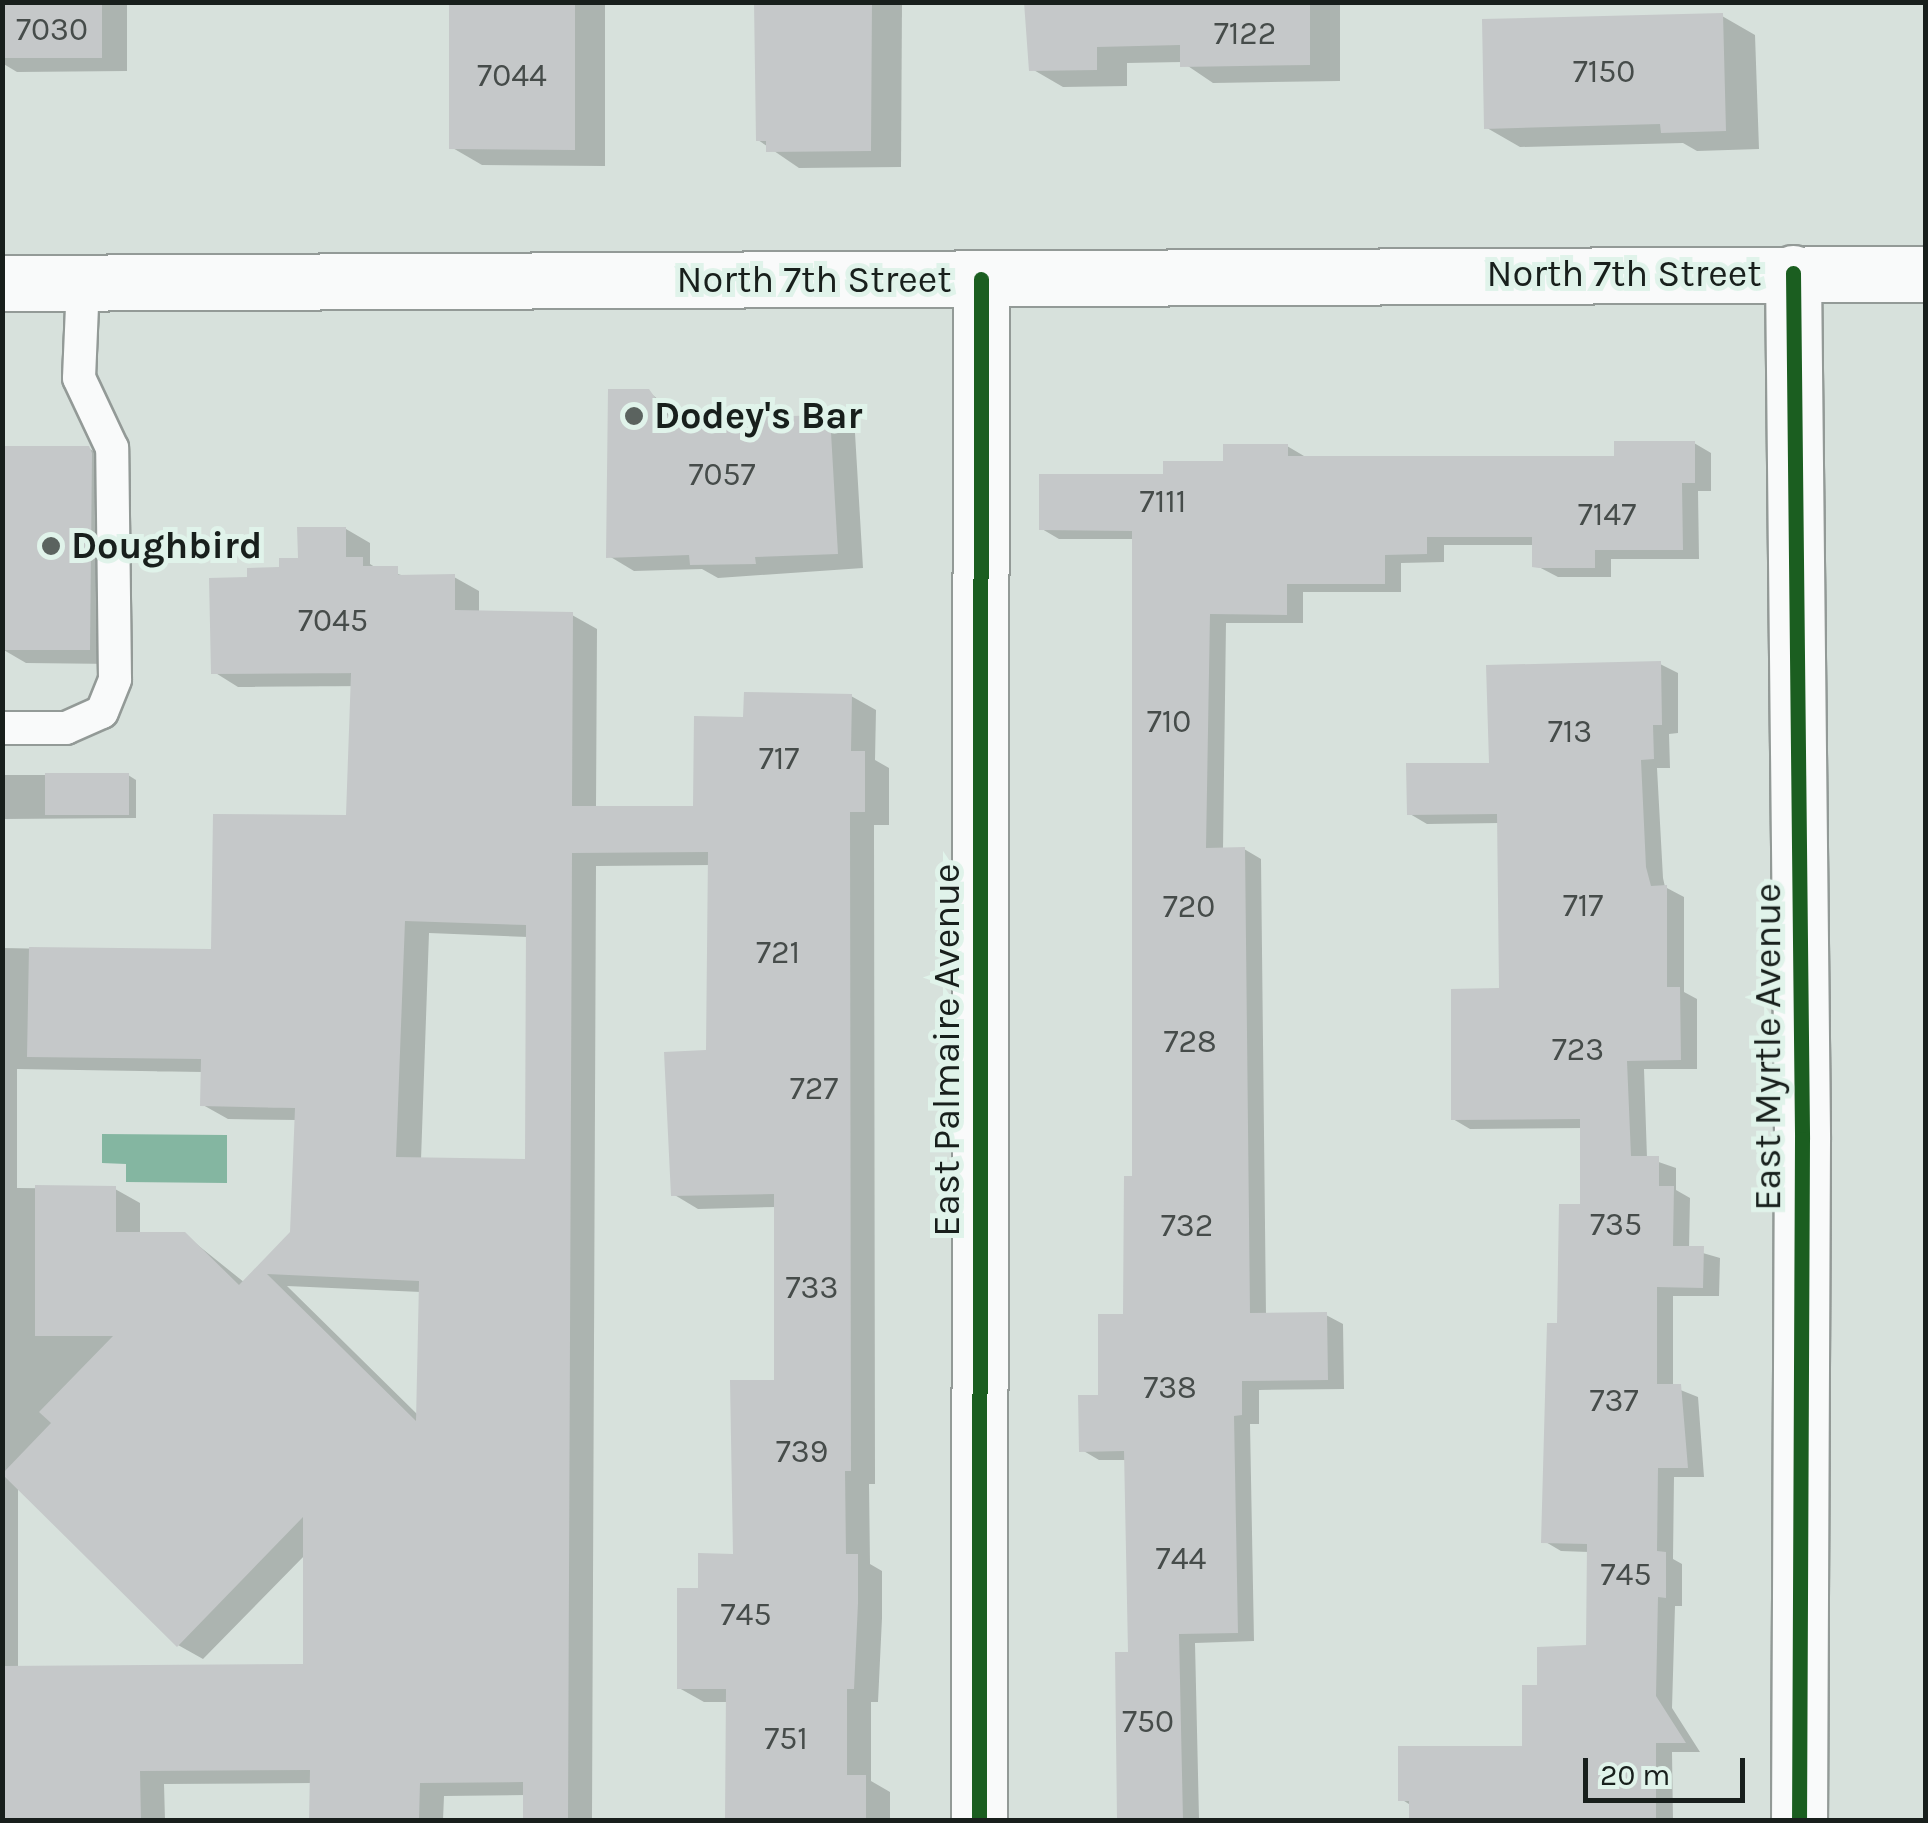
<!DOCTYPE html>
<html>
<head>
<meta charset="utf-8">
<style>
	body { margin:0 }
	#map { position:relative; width:1928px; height:1823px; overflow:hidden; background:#d7e1dc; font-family:Karla,sans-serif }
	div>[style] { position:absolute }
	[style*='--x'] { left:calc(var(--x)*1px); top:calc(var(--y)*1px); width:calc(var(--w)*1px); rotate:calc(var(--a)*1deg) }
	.water>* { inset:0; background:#84b6a1 }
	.shadow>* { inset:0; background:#0003 }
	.building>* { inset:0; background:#c5c8c9 }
	.roads { filter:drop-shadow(2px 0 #939a97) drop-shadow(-2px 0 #939a97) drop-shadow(0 2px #939a97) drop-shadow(0 -2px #939a97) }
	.service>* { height:32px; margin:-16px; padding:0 16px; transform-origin:16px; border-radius:16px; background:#f9fafa }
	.minor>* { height:55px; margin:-27.5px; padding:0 27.5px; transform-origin:27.5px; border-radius:27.5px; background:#f9fafa }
	.primary>* { height:55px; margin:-27.5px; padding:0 27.5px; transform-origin:27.5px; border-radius:27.5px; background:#f9fafa }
	.cycleway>* { height:15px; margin:-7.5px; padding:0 7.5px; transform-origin:7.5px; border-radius:7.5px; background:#1b5e20 }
	.dots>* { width:28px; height:28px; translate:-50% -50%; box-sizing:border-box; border:5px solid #e0f3ea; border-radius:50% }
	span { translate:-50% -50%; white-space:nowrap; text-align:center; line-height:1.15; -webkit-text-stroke:10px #e0f3ea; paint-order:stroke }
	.number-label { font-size:32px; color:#464c4a }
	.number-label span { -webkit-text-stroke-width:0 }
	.street-label { font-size:38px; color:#181f1c }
	.poi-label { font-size:38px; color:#181f1c; font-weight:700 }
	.left { translate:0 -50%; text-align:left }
	.frame { position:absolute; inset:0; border:5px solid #181f1c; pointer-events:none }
	.scale { position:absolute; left:1583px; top:1758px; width:162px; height:45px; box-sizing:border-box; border:5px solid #181f1c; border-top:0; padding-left:12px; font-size:30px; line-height:35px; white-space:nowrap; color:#181f1c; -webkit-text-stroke:8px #e0f3ea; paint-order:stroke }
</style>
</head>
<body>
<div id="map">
	<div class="water">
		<div style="clip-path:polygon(102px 1134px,227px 1135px,227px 1183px,126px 1182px,126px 1164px,102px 1163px)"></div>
	</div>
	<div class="shadow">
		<div style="clip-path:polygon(2px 2px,127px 2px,127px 71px,17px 72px,2px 63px)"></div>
		<div style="clip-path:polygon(452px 2px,605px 2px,605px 166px,482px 165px,451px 147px)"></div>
		<div style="clip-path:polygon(757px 2px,902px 2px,901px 167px,799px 168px,758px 140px)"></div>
		<div style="clip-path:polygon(1029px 2px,1340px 2px,1340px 81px,1213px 83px,1182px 62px,1127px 63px,1127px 86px,1063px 87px,1032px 69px)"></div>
		<div style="clip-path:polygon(1722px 16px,1755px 35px,1759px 149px,1697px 151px,1683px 143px,1520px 147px,1487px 128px)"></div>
		<div style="clip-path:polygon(649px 392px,685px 421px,829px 418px,855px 433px,863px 568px,718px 578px,702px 569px,634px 571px,609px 556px)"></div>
		<div style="clip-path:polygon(1694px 443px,1711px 453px,1711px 491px,1698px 491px,1699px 559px,1611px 559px,1611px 577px,1558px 577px,1535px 565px,1535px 545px,1444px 545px,1444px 562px,1401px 563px,1401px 592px,1303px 592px,1303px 623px,1226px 623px,1223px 850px,1244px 849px,1261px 859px,1266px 1315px,1326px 1315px,1343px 1324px,1344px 1389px,1259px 1390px,1259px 1424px,1250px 1424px,1254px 1641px,1195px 1643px,1199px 1818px,1271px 1820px,1103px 1820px,1120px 1820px,1130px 1654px,1127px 1460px,1099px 1460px,1082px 1450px,1125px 1317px,1134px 1178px,1134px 539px,1059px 539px,1042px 529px,1165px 476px,1287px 446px,1304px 456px,1616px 459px)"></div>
		<div style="clip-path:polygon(88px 448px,114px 463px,115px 664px,26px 663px,2px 649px,2px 515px)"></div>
		<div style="clip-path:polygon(evenodd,346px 529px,370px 543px,370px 564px,378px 569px,413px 578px,454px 577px,479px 591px,479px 613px,572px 615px,597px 629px,596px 809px,695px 808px,746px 720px,851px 696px,876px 710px,875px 760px,889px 768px,889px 825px,874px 825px,875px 1484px,869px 1484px,870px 1564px,882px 1571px,882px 1618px,878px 1702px,871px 1702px,871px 1781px,890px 1792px,890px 1820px,727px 1820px,728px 1702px,704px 1702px,679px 1688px,700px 1591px,736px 1556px,776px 1382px,776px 1207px,698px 1209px,673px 1194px,708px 1053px,711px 865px,596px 866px,592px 1820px,526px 1820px,526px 1795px,444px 1796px,443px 1820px,312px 1820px,313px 1783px,164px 1784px,165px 1820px,2px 1820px,2px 948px,214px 952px,348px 818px,353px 686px,238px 687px,214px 672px,249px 579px,301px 560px,346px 529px,429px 933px,528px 937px,527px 1162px,421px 1160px,429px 933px,346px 529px,17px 1069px,203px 1072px,203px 1105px,228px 1119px,297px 1120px,293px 1233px,245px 1283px,184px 1234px,140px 1234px,140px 1203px,115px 1189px,17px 1188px,17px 1069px,346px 529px,287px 1286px,421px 1292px,419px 1416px,287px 1286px,346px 529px,18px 1486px,178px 1645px,203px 1659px,306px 1554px,305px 1666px,18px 1669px,18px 1486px)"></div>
		<div style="clip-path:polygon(1660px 664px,1678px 673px,1678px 733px,1669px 734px,1670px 768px,1657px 768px,1663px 878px,1665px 887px,1684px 897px,1684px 992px,1697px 999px,1697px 1069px,1644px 1069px,1647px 1158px,1676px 1168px,1676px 1190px,1690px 1198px,1689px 1249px,1720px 1258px,1719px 1296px,1673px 1296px,1673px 1387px,1698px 1397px,1704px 1477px,1674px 1477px,1673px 1559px,1682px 1564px,1682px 1606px,1675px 1606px,1672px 1708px,1700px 1752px,1672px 1752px,1673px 1820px,1412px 1820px,1412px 1806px,1401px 1799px,1524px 1749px,1539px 1688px,1588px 1647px,1589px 1552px,1561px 1551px,1544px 1541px,1560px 1326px,1583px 1207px,1583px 1128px,1470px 1129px,1453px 1119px,1502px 991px,1500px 823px,1427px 824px,1410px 814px)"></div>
		<div style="clip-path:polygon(1924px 670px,1926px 670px,1926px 725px,1923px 723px)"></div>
		<div style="clip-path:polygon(2px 775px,128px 775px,136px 780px,136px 818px,2px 819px)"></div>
	</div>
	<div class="building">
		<div style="clip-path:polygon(2px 2px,102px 2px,102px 58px,2px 58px)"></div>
		<div style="clip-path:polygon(449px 2px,575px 2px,575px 150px,449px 149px)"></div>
		<div style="clip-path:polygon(754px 2px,872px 2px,871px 151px,766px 152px,766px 141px,756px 141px)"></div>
		<div style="clip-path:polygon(1024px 2px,1310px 2px,1310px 65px,1180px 67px,1180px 45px,1097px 47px,1097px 70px,1029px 71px)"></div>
		<div style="clip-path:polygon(1723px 13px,1726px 131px,1661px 133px,1660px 124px,1484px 129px,1482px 19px)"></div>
		<div style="clip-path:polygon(608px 389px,649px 389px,670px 419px,830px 415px,838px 554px,755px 557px,756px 564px,690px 565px,689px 555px,606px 558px)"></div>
		<div style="clip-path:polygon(1614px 441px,1695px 441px,1695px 483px,1682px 483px,1683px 550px,1595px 550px,1595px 568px,1539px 568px,1532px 567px,1532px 537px,1427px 537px,1427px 554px,1385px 555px,1385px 584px,1287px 584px,1287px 615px,1210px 614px,1206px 848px,1245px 847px,1250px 1313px,1327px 1312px,1328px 1380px,1242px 1381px,1242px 1415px,1234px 1416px,1238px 1633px,1179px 1634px,1183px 1820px,1117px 1820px,1115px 1652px,1128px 1652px,1124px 1451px,1079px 1452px,1078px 1395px,1098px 1395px,1098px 1314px,1123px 1314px,1124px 1176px,1132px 1176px,1132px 531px,1039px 530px,1039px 474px,1163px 474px,1163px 461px,1223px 461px,1223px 444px,1288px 444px,1288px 456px,1614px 456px)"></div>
		<div style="clip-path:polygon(3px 446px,89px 446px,92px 453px,90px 650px,2px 650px)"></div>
		<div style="clip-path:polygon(evenodd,297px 527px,346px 527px,346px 557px,363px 557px,363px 566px,398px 566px,398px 575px,455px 574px,455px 610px,573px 612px,572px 806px,693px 806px,694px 716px,743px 717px,744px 692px,852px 694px,851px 751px,865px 751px,865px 812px,850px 812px,851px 1471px,845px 1471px,846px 1554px,858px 1554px,858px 1603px,854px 1689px,847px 1689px,847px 1775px,866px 1775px,866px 1820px,725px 1820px,726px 1689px,677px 1689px,677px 1588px,698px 1588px,698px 1553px,733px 1554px,730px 1380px,774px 1380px,774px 1194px,671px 1196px,664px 1052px,706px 1050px,708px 852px,572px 853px,568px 1820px,523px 1820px,523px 1782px,420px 1783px,419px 1820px,309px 1820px,310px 1770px,140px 1771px,141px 1820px,2px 1820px,2px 1666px,303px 1664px,303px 1517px,177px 1647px,2px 1474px,51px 1423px,39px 1412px,113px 1336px,35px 1336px,35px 1185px,116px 1186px,116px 1232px,185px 1232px,239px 1285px,290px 1232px,295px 1108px,200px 1106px,201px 1059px,27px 1057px,29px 947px,211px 949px,213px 814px,346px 815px,351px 673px,211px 674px,209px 578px,247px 577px,247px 568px,279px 567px,279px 558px,298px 558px,297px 527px,405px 921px,526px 925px,525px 1159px,396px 1157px,405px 921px,297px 527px,267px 1274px,419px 1281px,416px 1421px,267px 1274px)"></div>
		<div style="clip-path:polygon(1661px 661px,1662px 725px,1653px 725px,1654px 759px,1641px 760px,1646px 867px,1651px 886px,1667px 885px,1667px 987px,1680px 987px,1681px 1060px,1627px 1061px,1631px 1156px,1659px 1156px,1659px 1186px,1674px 1186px,1673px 1246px,1704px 1246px,1703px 1288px,1657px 1287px,1657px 1384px,1681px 1384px,1688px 1468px,1658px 1468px,1657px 1551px,1666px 1552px,1666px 1598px,1658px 1597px,1656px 1696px,1686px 1743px,1656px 1743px,1656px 1820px,1409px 1820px,1409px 1801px,1398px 1801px,1398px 1746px,1522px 1746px,1522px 1685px,1537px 1685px,1537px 1647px,1586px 1645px,1587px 1544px,1541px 1543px,1547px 1323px,1557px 1323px,1559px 1204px,1580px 1204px,1580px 1119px,1451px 1120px,1451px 989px,1499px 988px,1497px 814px,1407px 815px,1406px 763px,1489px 763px,1486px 665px)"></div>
		<div style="clip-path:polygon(45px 773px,129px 773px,129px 815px,45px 815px)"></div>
	</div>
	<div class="roads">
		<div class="service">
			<div style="--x:2;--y:728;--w:64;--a:0"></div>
			<div style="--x:66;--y:728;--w:39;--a:-24"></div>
			<div style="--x:102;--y:712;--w:35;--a:-68"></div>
			<div style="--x:115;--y:679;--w:231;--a:-90.7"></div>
			<div style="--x:112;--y:448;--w:77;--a:-115.2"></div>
			<div style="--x:79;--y:378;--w:95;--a:-87.6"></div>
		</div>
		<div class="minor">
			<div style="--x:1793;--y:273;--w:866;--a:89.4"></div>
			<div style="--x:1802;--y:1139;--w:681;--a:90.25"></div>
			<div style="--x:979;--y:1820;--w:1541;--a:-89.93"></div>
		</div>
		<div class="primary">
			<div style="--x:2;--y:283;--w:1924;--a:-0.27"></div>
		</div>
	</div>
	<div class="cycleway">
		<div style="--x:1793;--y:273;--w:866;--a:89.4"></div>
		<div style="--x:1802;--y:1139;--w:681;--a:90.25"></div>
		<div style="--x:979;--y:1820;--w:1541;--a:-89.93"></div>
	</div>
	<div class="dots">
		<div style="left:634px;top:416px;background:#5b635f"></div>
		<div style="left:51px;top:546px;background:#5b635f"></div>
	</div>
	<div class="number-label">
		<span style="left:52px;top:30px">7030</span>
		<span style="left:1245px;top:34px">7122</span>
		<span style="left:1604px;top:72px">7150</span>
		<span style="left:512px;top:76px">7044</span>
		<span style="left:722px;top:475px">7057</span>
		<span style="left:1163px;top:502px">7111</span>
		<span style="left:1607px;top:515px">7147</span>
		<span style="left:333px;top:621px">7045</span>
		<span style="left:1169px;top:722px">710</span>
		<span style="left:1570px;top:732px">713</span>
		<span style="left:779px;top:759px">717</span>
		<span style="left:1583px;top:906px">717</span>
		<span style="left:1189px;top:907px">720</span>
		<span style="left:778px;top:953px">721</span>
		<span style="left:1190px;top:1042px">728</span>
		<span style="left:1578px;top:1050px">723</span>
		<span style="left:814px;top:1089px">727</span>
		<span style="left:1616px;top:1225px">735</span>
		<span style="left:1187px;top:1226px">732</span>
		<span style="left:812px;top:1288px">733</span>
		<span style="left:1170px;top:1388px">738</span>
		<span style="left:1614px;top:1401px">737</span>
		<span style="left:802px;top:1452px">739</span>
		<span style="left:1181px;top:1559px">744</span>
		<span style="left:1626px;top:1575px">745</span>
		<span style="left:746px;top:1615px">745</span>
		<span style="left:1148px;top:1722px">750</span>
		<span style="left:786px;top:1739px">751</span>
	</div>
	<div class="street-label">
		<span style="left:1624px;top:274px">North 7th Street</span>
		<span style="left:814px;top:280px">North 7th Street</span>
		<span style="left:1768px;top:1047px;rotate:-90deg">East Myrtle Avenue</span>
		<span style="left:947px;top:1050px;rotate:-90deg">East Palmaire Avenue</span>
	</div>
	<div class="poi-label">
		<span class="left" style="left:654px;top:416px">Dodey's Bar</span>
		<span class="left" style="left:71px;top:546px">Doughbird</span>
	</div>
	<div class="frame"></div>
	<div class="scale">20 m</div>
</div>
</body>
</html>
